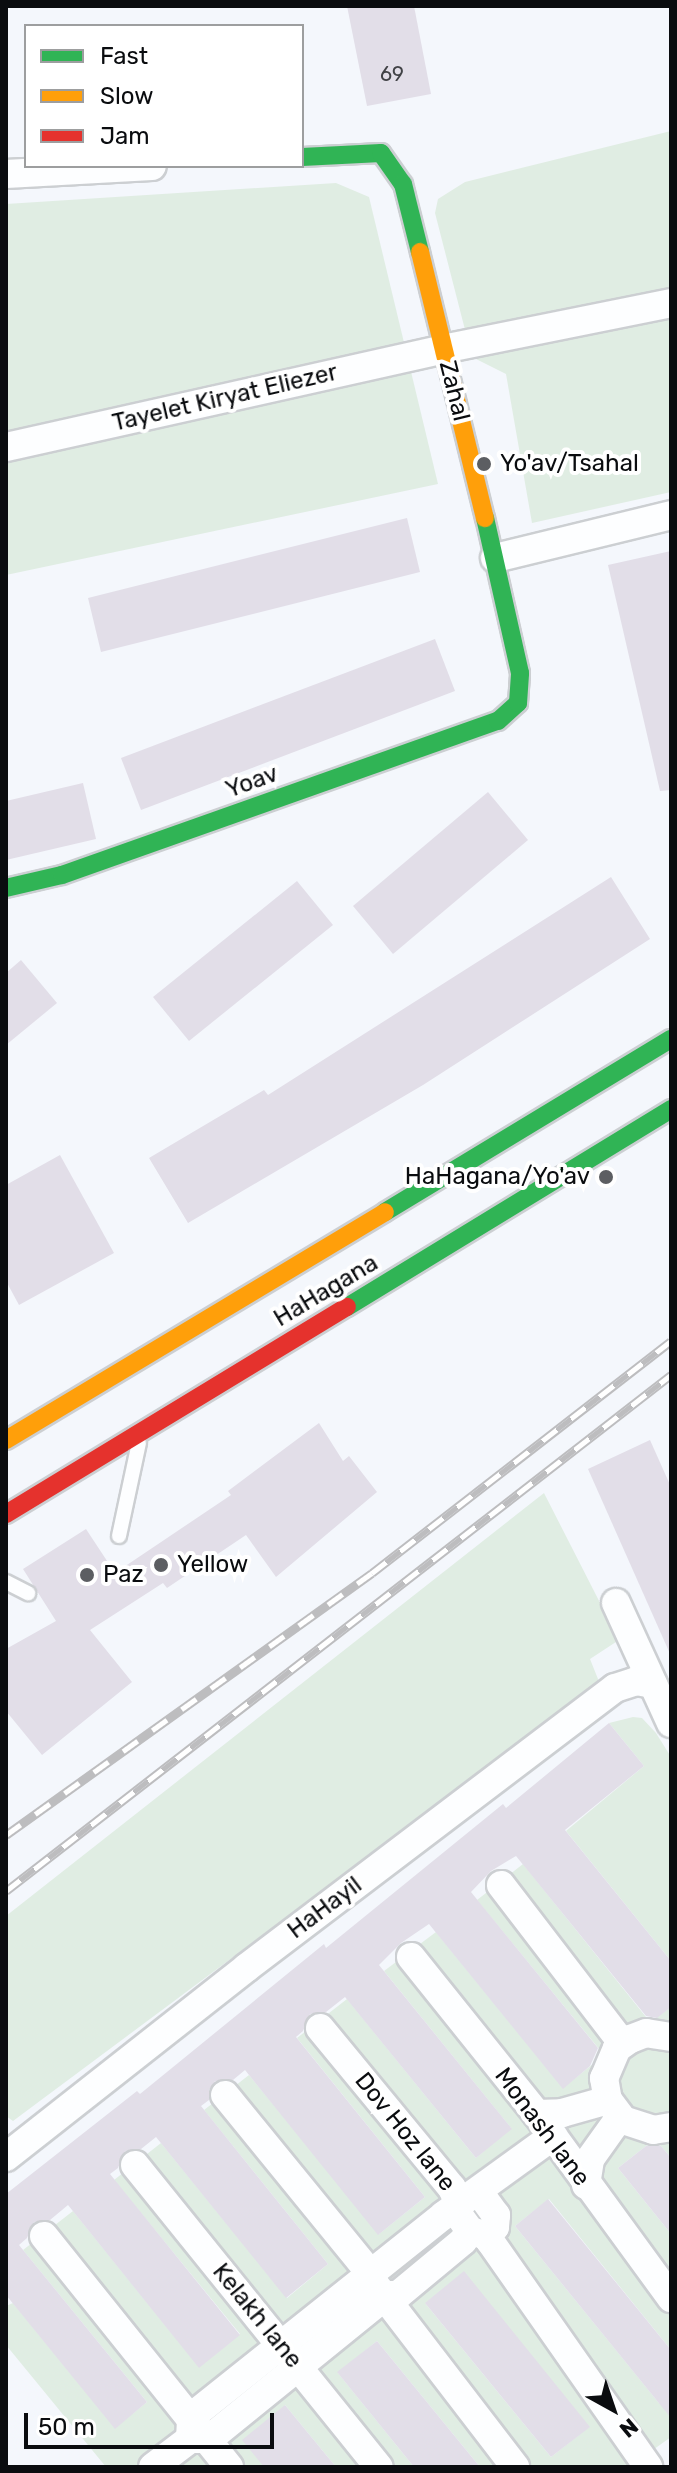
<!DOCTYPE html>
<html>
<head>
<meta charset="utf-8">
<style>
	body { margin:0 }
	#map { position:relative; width:677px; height:2473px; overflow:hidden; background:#f4f7fc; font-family:Rubik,sans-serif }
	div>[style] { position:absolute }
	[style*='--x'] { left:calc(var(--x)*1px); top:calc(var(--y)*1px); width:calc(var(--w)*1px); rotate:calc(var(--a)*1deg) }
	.green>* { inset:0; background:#e0ede3 }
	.building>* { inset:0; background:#e2dee8 }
	.roads { filter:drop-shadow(2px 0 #cccfd2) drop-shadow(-2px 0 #cccfd2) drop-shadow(0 2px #cccfd2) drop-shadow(0 -2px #cccfd2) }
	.lane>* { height:14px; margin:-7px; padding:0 7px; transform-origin:7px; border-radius:7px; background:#fdfeff }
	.street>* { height:28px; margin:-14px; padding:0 14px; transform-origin:14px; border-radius:14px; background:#fdfeff }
	.fast>* { height:18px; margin:-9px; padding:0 9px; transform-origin:9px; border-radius:9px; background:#30b455 }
	.slow>* { height:18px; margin:-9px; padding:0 9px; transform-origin:9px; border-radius:9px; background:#ff9f0a }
	.jam>* { height:18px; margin:-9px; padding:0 9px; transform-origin:9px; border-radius:9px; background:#e5322d }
	.rail>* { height:9px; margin-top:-4.5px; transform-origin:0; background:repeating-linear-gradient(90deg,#fff 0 18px,#bdbdbf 0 36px); box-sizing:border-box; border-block:2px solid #bdbdbf }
	.dots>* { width:22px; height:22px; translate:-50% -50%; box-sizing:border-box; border:4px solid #fff; border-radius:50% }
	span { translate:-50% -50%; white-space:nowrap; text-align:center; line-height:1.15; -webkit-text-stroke:8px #fff; paint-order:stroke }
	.number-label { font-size:20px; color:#414246 }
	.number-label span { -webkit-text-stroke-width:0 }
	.street-label { font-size:24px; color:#0a0c0f }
	.poi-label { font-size:24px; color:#0a0c0f }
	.left { translate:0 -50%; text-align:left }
	.right { translate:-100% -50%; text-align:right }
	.frame { position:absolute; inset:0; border:8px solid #0a0c0f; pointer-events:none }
	.legend { position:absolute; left:24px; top:24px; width:280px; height:144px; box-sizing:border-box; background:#fff; border:2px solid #9d9e9f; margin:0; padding:10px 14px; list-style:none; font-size:24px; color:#0a0c0f }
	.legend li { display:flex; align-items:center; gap:16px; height:40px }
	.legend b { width:40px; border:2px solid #9d9e9f }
	.north { position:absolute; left:573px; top:2369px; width:80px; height:80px; -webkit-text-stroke:6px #fff; paint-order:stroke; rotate:140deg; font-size:22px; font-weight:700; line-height:32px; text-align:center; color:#0a0c0f }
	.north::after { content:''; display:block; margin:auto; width:28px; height:36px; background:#0a0c0f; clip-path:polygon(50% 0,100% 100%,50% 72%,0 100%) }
	.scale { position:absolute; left:24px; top:2413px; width:250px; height:36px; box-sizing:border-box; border:4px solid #0a0c0f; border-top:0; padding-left:10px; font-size:24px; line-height:28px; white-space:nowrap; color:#0a0c0f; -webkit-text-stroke:6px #fff; paint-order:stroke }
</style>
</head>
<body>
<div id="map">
	<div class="green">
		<div style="clip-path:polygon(671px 131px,671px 492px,532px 523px,506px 374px,472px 357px,435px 213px,438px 199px,465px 182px)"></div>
		<div style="clip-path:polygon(336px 183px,369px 197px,438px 484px,6px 575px,6px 204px)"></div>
		<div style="clip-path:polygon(544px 1493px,619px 1640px,590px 1659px,600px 1684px,13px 2121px,6px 2116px,6px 1916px)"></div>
		<div style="clip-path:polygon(633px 1717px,642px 1718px,656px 1733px,671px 1757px,671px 1961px,566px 1831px,644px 1766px,609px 1723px)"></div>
		<div style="clip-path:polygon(evenodd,523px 1864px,650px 2022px,671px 2007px,671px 2158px,655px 2139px,618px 2168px,671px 2234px,671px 2350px,549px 2199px,515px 2226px,659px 2403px,671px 2393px,671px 2437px,629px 2467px,480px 2467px,377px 2341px,338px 2373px,414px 2467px,336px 2467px,285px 2405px,264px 2467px,106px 2467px,6px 2345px,6px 2306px,13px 2303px,115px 2428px,147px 2402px,23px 2250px,73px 2211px,199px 2367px,240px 2334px,114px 2180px,161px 2143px,287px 2298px,328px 2264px,204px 2110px,249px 2075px,379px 2234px,425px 2197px,297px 2038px,347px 1999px,476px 2158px,511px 2128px,384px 1971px,436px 1932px,563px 2088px,604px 2055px,477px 1900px,523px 1864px,425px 2303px,589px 2427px,551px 2457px,425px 2303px)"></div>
	</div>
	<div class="building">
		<div style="clip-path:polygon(347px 6px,414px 6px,431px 94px,367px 106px)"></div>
		<div style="clip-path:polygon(407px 518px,420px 572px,101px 652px,88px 598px)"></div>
		<div style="clip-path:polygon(671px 551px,671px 790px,660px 791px,608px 565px)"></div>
		<div style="clip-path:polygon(435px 639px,455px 691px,141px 810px,121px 758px)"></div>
		<div style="clip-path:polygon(83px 783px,96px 839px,6px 860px,6px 801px)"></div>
		<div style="clip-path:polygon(488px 792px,528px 840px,393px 954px,353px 906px)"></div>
		<div style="clip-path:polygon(611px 877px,650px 939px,423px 1085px,188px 1223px,149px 1158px,264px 1090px,268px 1095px)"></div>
		<div style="clip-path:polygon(297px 881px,333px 925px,189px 1041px,153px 997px)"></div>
		<div style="clip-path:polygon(21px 960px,57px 1003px,6px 1045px,6px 973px)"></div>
		<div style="clip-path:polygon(60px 1155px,114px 1253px,19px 1305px,6px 1281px,6px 1185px)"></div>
		<div style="clip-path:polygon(319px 1423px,343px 1461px,349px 1456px,377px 1492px,276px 1577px,246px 1535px,167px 1588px,163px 1583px,90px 1630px,132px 1682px,42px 1755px,6px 1711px,6px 1649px,56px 1621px,23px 1569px,86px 1529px,115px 1573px,231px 1495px,228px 1491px)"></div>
		<div style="clip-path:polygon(650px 1440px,671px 1487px,671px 1656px,588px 1469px)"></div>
		<div style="clip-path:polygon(609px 1723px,644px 1766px,565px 1830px,671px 1961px,671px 2007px,657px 2018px,646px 2016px,516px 1856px,491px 1871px,471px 1892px,598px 2048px,590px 2066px,563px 2089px,429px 1924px,401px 1943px,379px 1965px,512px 2129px,476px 2158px,345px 1997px,326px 2012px,310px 2014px,303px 2031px,296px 2037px,425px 2197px,378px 2235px,245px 2070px,233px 2080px,215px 2081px,209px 2090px,209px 2100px,201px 2106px,328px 2264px,286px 2298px,156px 2137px,141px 2149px,125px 2151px,118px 2168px,110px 2174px,240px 2335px,199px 2368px,68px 2205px,50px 2220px,34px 2222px,27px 2238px,19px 2245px,147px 2402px,115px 2429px,6px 2295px,6px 2194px,137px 2091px,140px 2094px,324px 1944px,326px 1948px,503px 1804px,506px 1808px)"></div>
		<div style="clip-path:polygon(646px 2146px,661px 2146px,671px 2158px,671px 2234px,618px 2168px)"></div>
		<div style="clip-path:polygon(548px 2199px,671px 2350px,671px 2418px,515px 2226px)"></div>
		<div style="clip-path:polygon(464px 2271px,590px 2427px,551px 2457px,425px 2303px)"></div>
		<div style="clip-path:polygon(377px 2341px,480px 2467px,414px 2467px,337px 2372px)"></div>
		<div style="clip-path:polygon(285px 2405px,336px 2467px,264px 2467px,242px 2440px)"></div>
	</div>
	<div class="roads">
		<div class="lane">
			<div style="--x:119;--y:1536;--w:95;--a:-77.9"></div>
			<div style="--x:6;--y:1582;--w:25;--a:27"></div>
		</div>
		<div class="street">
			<div style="--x:6;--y:174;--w:146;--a:-3.1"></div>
			<div style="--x:6;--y:447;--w:448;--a:-12.6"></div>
			<div style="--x:443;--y:349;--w:233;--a:-11.4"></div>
			<div style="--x:495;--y:558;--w:181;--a:-13.7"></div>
			<div style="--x:616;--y:1603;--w:132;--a:65.4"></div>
			<div style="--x:501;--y:1885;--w:200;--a:52.5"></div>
			<div style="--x:411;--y:1957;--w:201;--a:51.3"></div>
			<div style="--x:537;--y:2114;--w:228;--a:53.9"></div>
			<div style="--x:320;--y:2028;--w:207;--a:50.5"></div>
			<div style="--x:452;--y:2188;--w:15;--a:67"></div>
			<div style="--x:458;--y:2202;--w:9;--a:111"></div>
			<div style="--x:455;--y:2210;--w:26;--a:54"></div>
			<div style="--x:470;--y:2231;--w:16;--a:15"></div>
			<div style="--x:485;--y:2235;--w:8;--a:50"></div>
			<div style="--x:490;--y:2241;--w:276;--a:55"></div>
			<div style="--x:671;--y:2037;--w:25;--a:-171"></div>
			<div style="--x:646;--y:2033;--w:17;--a:159"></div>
			<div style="--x:630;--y:2039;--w:16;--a:145"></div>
			<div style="--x:617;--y:2048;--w:33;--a:113"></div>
			<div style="--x:604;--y:2078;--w:22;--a:80"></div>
			<div style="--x:608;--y:2100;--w:25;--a:53"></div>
			<div style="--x:623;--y:2120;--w:32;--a:18"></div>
			<div style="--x:653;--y:2130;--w:18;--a:-9"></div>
			<div style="--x:225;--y:2095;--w:232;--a:50.8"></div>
			<div style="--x:372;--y:2275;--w:8;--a:76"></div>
			<div style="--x:374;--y:2283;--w:232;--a:52.5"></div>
			<div style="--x:537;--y:2114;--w:25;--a:-2"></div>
			<div style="--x:562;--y:2113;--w:48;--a:-15.8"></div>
			<div style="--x:6;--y:2157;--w:305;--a:-38.2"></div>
			<div style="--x:246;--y:1968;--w:463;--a:-37.2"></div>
			<div style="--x:615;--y:1688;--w:22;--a:-18"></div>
			<div style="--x:636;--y:1681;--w:17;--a:10"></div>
			<div style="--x:135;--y:2165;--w:388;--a:51.1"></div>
			<div style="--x:586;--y:2185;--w:26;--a:-81"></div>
			<div style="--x:590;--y:2159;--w:52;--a:-54.5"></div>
			<div style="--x:479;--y:2192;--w:29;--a:54"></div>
			<div style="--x:496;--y:2215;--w:12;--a:95"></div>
			<div style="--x:495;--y:2227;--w:13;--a:132"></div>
			<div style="--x:44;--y:2236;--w:296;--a:51.3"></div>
			<div style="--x:190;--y:2439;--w:19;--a:0"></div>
			<div style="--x:209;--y:2439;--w:229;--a:-39"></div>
			<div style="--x:387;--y:2295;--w:11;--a:0"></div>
			<div style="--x:398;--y:2295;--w:85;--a:-39.7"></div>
			<div style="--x:463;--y:2241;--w:12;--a:-55"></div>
			<div style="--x:153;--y:2467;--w:46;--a:-37.1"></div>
			<div style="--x:190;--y:2439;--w:22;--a:-87"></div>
			<div style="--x:191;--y:2417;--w:324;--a:-38.6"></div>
			<div style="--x:444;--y:2215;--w:135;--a:-35.9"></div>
		</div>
		<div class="fast">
			<div style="--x:302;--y:157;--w:79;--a:-2.9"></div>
			<div style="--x:381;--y:153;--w:38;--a:55"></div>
			<div style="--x:403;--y:184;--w:70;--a:76"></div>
			<div style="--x:6;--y:888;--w:57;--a:-13.1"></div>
			<div style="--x:62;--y:875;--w:462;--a:-19.5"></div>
			<div style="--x:498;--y:721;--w:27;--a:-42"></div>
			<div style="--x:518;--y:703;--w:30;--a:-86"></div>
			<div style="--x:520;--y:673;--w:159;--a:-102.7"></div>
			<div style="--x:385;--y:1212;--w:334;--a:-31.2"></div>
			<div style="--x:347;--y:1307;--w:380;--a:-31.4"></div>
		</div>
		<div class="slow">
			<div style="--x:420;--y:252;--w:274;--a:76.3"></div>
			<div style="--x:6;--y:1440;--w:442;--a:-31"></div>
		</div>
		<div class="jam">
			<div style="--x:6;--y:1514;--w:399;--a:-31.3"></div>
		</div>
	</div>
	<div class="rail">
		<div style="--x:6;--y:1835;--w:450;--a:-35.6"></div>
		<div style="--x:372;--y:1573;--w:378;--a:-37.8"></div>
		<div style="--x:6;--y:1891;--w:842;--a:-37.81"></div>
	</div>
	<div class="dots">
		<div style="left:484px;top:464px;background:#5c5e62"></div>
		<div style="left:606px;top:1177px;background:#5c5e62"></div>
		<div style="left:161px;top:1565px;background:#5c5e62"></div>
		<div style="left:87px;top:1575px;background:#5c5e62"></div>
	</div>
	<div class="number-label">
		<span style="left:392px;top:74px">69</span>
	</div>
	<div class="street-label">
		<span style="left:454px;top:391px;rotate:76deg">Zahal</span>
		<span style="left:225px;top:398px;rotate:-13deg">Tayelet Kiryat Eliezer</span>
		<span style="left:252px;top:782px;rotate:-20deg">Yoav</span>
		<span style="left:326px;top:1291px;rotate:-31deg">HaHagana</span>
		<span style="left:325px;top:1908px;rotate:-37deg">HaHayil</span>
		<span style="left:542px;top:2127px;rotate:53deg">Monash lane</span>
		<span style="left:405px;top:2132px;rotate:51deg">Dov Hoz lane</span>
		<span style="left:257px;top:2316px;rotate:51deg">Kelakh lane</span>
	</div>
	<div class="poi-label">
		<span class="left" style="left:500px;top:464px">Yo'av/Tsahal</span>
		<span class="right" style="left:590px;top:1177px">HaHagana/Yo'av</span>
		<span class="left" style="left:177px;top:1565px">Yellow</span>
		<span class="left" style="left:103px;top:1575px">Paz</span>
	</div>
	<div class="frame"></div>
	<ul class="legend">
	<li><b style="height:10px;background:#30b455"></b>Fast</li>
	<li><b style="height:10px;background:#ff9f0a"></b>Slow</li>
	<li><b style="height:10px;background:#e5322d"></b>Jam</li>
	</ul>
	<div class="north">N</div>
	<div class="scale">50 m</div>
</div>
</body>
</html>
